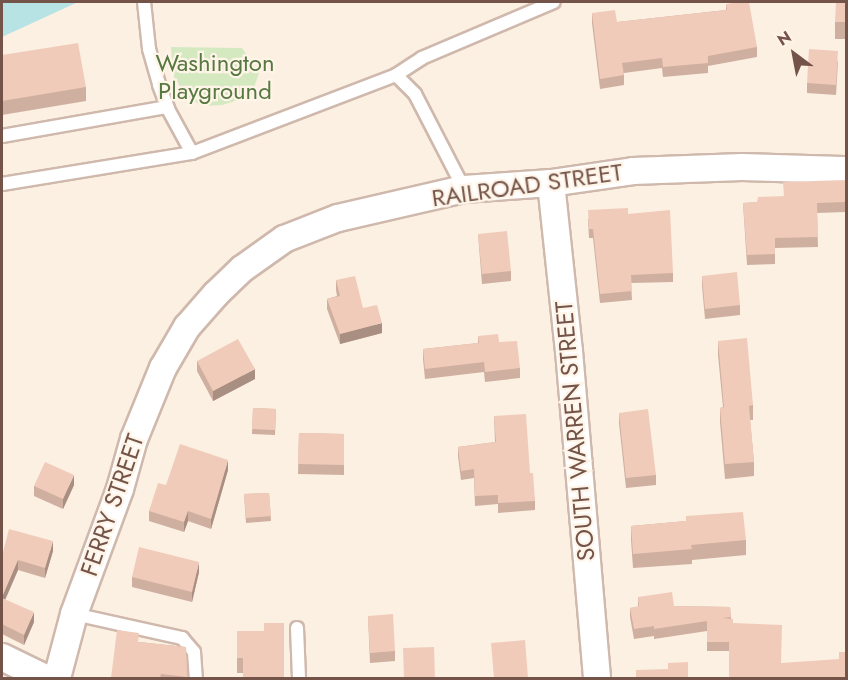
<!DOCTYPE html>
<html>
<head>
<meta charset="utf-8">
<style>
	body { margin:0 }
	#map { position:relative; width:848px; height:680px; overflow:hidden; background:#fcf0e2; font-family:Jost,sans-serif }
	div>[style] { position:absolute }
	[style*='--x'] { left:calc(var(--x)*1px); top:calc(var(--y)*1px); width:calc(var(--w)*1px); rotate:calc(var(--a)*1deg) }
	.green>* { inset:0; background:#d5e9c1 }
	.water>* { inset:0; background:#b7e3e5 }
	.roads { filter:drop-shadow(2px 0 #cfb8ac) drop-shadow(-2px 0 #cfb8ac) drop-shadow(0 2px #cfb8ac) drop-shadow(0 -2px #cfb8ac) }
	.lane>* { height:12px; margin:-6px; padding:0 6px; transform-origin:6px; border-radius:6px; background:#fff }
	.street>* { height:26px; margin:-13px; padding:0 13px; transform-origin:13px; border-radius:13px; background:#fff }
	.wall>* { inset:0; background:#cfafa0 }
	.shaded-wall>* { inset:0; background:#a98e82 }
	.building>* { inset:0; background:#f1cbba }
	span { translate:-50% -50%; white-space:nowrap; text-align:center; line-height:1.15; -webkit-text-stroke:4.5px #fff4e8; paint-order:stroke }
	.park-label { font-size:24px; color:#577941 }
	.street-label { font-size:24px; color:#745449 }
	.frame { position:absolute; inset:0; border:3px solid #745449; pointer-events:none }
	.north { position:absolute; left:764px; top:24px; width:60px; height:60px; -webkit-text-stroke:4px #fff4e8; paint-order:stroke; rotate:328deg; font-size:16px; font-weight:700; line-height:24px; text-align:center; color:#745449 }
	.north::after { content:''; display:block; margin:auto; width:21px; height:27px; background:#745449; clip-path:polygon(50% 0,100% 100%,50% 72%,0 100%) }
</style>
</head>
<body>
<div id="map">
	<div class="green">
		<div style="clip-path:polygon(171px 47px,242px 48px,259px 73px,251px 96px,222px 105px,202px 106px,186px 96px,173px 75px)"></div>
	</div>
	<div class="water">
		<div style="clip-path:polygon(2px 2px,78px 2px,2px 37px)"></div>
	</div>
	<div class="roads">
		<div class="lane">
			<div style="--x:144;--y:2;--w:47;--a:83.9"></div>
			<div style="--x:149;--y:49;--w:37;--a:74"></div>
			<div style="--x:159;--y:85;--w:26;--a:69"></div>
			<div style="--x:168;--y:109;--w:50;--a:61.4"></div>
			<div style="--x:396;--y:75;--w:27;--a:45"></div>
			<div style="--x:415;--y:94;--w:107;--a:62.7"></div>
			<div style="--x:2;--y:136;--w:168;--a:-10"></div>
			<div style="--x:2;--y:184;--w:193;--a:-9.3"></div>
			<div style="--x:192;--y:153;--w:218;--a:-20.9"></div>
			<div style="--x:396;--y:75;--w:31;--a:-33"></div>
			<div style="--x:422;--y:58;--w:143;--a:-23"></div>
			<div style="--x:74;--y:614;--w:111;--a:12.5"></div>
			<div style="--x:182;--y:638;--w:18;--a:49"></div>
			<div style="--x:194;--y:652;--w:26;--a:86"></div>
			<div style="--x:297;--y:628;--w:50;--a:87.7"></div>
		</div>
		<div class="street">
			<div style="--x:551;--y:183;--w:169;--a:83.9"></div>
			<div style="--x:569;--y:351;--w:328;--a:85.1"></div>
			<div style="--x:2;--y:657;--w:48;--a:26"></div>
			<div style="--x:57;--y:678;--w:66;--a:-75.1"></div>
			<div style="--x:74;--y:614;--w:133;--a:-69.8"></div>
			<div style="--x:120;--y:489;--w:52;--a:-74.4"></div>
			<div style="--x:134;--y:439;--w:77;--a:-67.8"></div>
			<div style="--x:163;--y:368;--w:48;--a:-59.7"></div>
			<div style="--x:187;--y:327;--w:44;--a:-48.7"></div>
			<div style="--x:216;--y:294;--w:36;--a:-44"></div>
			<div style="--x:242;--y:269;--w:52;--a:-35.5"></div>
			<div style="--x:284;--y:239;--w:58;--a:-21.3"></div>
			<div style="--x:338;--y:218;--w:129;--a:-13"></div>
			<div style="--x:464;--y:189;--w:87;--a:-3.9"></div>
			<div style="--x:551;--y:183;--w:83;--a:-8.3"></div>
			<div style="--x:633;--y:171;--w:109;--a:-2.1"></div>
			<div style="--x:742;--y:167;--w:104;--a:1.7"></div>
		</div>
	</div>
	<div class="wall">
		<div style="clip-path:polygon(846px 2px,846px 39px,835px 39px,835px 22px)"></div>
		<div style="clip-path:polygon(726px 4px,757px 47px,757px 57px,708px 66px,708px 73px,663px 77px,662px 68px,624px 73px,624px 85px,600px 89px,592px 23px,592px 13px,617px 22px,726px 10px)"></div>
		<div style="clip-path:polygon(2px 55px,86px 87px,86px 101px,2px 115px)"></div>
		<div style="clip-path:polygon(838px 61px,836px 95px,807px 93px,807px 83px)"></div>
		<div style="clip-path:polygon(846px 197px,846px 212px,817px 213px,818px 247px,775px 248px,775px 264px,747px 265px,743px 203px)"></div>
		<div style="clip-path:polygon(628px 214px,673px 273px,673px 282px,631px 283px,632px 300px,600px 303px,593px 238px,589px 238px,588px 219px)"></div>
		<div style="clip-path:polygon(478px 234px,511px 271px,511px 281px,482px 284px)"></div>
		<div style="clip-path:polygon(702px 276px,740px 305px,740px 315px,705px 319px,702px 286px)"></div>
		<div style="clip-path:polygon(336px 280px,363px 308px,382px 333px,340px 344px,327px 309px,327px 299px,337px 296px,336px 290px)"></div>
		<div style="clip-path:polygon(478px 336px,499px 342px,520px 368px,520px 378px,485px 382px,484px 372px,425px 379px,423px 359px,423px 349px,478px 343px)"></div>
		<div style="clip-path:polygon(718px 341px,753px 405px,753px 420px,750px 420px,754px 462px,754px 476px,725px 479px,720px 422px,720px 408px,723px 407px,718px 355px)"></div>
		<div style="clip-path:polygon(197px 361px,255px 379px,213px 401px,197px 371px)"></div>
		<div style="clip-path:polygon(253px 408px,276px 409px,275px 435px,252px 434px)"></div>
		<div style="clip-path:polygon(619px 413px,656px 475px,656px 485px,626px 488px,619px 423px)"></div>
		<div style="clip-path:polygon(494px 416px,530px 473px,535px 501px,535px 510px,498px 513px,498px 504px,475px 506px,474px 478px,461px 480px,458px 456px,458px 447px,495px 442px)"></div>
		<div style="clip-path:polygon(299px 433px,344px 434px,344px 475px,298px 474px)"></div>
		<div style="clip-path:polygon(228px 470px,211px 529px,188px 521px,184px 532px,149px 521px,149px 511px,166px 485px)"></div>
		<div style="clip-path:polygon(74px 485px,63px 509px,34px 496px,34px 486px)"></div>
		<div style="clip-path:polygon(269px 493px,271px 521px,246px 523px,244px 494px)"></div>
		<div style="clip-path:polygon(686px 516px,746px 540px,746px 555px,692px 560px,692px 564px,633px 568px,631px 540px,631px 526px,686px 521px)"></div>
		<div style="clip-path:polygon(53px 551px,45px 578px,18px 570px,5px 600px,34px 622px,24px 645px,2px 634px,2px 556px)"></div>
		<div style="clip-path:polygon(199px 572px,192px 602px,132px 587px,132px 577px)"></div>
		<div style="clip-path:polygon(638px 597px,674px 606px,730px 607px,731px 618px,733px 623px,781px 663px,846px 678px,729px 651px,707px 651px,707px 631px,654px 639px,654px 636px,634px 639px,630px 617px,630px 608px,638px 607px)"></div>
		<div style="clip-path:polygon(368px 616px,395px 651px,395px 661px,370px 663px)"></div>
		<div style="clip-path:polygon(284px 623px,243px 673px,237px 673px,237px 631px,264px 631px)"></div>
		<div style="clip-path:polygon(139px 642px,186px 647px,187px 678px,111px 678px)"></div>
	</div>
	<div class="shaded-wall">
		<div style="clip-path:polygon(382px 323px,382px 333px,340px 344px,340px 334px)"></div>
		<div style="clip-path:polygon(255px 369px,255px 379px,213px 401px,213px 391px)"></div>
		<div style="clip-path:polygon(228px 460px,228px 470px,211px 529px,211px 519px)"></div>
		<div style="clip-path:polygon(74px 475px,74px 485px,63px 509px,63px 499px)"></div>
		<div style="clip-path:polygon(188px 511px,188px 521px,184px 532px,184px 522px)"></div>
		<div style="clip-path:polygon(53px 541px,53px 551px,45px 578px,45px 568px)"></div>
		<div style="clip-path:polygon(18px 560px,18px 570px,2px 607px,2px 597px)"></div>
		<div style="clip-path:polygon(199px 562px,199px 572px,192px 602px,192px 592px)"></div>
		<div style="clip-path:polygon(34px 612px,34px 622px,24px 645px,24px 635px)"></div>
	</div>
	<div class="building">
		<div style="clip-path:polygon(740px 2px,749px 2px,757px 47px,708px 56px,708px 63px,663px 67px,662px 58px,622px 63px,624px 75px,600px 79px,592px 13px,615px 10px,617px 22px,727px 10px,726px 4px)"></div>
		<div style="clip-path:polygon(836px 2px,846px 2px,846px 22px,835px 22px)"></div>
		<div style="clip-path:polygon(78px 43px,86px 87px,2px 101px,2px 55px)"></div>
		<div style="clip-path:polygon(809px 49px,838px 51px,836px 85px,807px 83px)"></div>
		<div style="clip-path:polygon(846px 180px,846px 202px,817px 203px,818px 237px,775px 238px,775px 254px,747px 255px,743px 203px,757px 202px,758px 197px,784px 196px,783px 182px)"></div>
		<div style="clip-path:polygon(628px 208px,628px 214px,670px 210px,673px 273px,631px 275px,632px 291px,600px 294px,593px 229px,589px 229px,588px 210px)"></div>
		<div style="clip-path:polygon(507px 231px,511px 271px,482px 274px,478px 234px)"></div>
		<div style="clip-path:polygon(737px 272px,740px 305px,705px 309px,702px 276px)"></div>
		<div style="clip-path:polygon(355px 276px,363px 308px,377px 305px,382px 323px,340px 334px,327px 299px,340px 296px,336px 280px)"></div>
		<div style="clip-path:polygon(498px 334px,499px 342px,517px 341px,520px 368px,485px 372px,484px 362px,425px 369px,423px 349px,479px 343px,478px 336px)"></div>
		<div style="clip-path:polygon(747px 338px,753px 405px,749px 406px,754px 462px,725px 464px,720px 408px,724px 407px,718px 341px)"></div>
		<div style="clip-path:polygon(238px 339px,255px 369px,213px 391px,197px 361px)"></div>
		<div style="clip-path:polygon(253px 408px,276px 409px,275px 430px,252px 429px)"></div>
		<div style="clip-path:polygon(648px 409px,656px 475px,626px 478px,619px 413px)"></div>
		<div style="clip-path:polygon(526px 414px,530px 473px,533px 473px,535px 501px,498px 503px,498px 495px,475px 496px,474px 469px,461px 471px,458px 447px,496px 442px,494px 416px)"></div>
		<div style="clip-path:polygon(299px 433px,344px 434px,344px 465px,298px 464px)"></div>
		<div style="clip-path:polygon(180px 444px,228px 460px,211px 519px,188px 511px,184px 522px,149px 511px,158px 483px,166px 485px)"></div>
		<div style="clip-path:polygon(45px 462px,74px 475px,63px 499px,34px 486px)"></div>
		<div style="clip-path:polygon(269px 493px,271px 516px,246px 518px,244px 494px)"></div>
		<div style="clip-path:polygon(743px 512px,746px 540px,691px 545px,692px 549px,633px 554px,631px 526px,686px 521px,686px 516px)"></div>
		<div style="clip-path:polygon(9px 529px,53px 541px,45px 568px,18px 560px,2px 597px,2px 556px)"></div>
		<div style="clip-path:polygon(139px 547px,199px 562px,192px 592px,132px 577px)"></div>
		<div style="clip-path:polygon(672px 592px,674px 606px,730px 607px,731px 617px,722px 618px,733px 619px,733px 623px,782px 625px,781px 663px,839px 659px,839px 652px,846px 652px,846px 678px,729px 678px,729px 642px,707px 642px,707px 621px,654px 629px,654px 626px,634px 629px,630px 608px,639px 606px,638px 597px)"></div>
		<div style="clip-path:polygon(2px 598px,34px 612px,24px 635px,2px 624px)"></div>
		<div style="clip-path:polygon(393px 614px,395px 651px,370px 653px,368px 616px)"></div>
		<div style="clip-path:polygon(264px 623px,284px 623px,284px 678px,243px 678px,243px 658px,237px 658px,237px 631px,264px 631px)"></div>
		<div style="clip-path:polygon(117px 630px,139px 633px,138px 642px,186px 647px,187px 677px,161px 674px,160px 678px,111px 678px)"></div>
		<div style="clip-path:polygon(525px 640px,528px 678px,494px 678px,491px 643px)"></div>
		<div style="clip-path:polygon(434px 647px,435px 678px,404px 678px,403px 648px)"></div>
		<div style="clip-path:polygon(688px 662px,688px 678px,636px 678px,636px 670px,668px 669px,668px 663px)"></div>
	</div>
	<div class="park-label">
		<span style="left:215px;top:77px">Washington<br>Playground</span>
	</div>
	<div class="street-label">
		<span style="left:527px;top:185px;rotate:-8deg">RAILROAD STREET</span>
		<span style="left:575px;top:431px;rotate:-95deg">SOUTH WARREN STREET</span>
		<span style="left:112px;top:505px;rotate:-71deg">FERRY STREET</span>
	</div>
	<div class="frame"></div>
	<div class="north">N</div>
</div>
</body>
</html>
